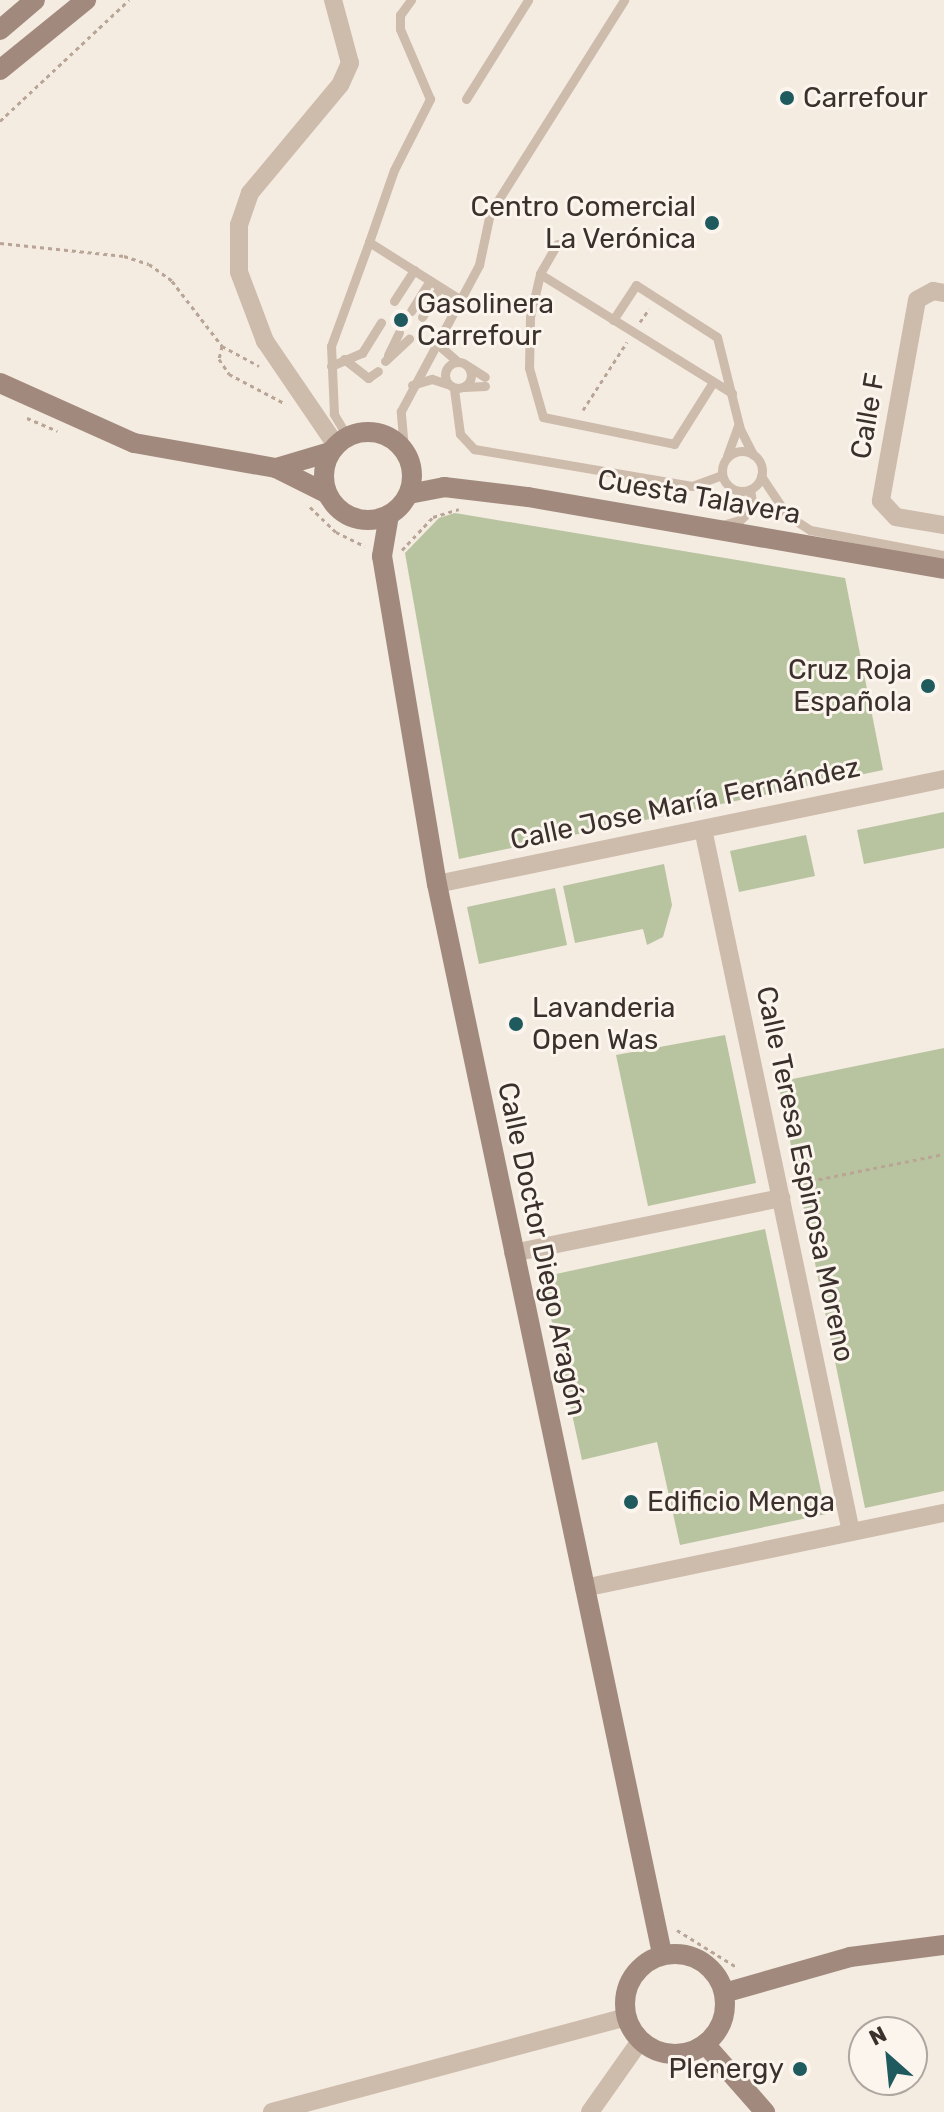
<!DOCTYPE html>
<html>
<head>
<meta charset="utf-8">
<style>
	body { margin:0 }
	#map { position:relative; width:944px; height:2112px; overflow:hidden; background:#f4ebe1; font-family:Rubik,sans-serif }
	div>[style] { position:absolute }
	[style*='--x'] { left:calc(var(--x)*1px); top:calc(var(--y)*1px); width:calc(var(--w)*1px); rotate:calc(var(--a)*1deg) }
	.green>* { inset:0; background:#b8c4a0 }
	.path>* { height:3px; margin-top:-1.5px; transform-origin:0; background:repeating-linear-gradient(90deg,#b9a596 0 4px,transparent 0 8px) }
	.lane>* { height:9px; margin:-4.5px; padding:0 4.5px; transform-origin:4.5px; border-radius:4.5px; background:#cdbbac }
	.lane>.ring { margin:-4.5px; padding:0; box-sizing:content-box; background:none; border:9px solid #cdbbac; border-radius:50% }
	.street>* { height:18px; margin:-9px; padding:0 9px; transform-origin:9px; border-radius:9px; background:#cdbbac }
	.secondary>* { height:20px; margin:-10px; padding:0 10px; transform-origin:10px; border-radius:10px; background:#a18a7d }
	.secondary>.ring { margin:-10px; padding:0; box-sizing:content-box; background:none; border:20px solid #a18a7d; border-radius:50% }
	.dots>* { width:22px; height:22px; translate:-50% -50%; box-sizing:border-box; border:4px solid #fbf5ee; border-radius:50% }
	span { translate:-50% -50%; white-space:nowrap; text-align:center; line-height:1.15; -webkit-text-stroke:6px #fbf5ee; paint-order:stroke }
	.poi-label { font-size:28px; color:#3b302b }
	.left { translate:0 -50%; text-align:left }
	.right { translate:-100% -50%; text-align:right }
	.street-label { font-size:28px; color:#3b302b }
	.north { position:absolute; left:848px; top:2016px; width:80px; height:80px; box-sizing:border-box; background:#fbf5ee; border:2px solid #aea6a0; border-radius:50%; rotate:333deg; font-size:22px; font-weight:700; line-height:32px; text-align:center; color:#3b302b }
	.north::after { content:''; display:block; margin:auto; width:28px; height:36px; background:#1f5a5e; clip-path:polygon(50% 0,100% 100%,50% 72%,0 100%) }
</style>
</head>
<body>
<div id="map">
	<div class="green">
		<div style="clip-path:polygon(455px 513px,845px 578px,883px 770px,459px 859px,405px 553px,439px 518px)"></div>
		<div style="clip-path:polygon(944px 812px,944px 848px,864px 864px,857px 830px)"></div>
		<div style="clip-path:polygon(806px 835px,815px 876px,739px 892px,730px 851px)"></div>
		<div style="clip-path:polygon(664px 864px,672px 905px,663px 937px,647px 945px,643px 929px,575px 943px,563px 886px)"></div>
		<div style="clip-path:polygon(555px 888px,567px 945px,479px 964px,467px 907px)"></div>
		<div style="clip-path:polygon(725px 1035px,756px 1183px,648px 1206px,616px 1055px)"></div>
		<div style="clip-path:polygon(944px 1048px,944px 1491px,865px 1508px,778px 1082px)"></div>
		<div style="clip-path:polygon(765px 1229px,826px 1514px,680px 1545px,657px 1442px,582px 1460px,542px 1277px)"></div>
	</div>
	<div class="path">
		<div style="--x:0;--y:121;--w:177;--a:-43.2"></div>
		<div style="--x:0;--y:243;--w:125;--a:6"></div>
		<div style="--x:124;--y:256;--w:26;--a:18"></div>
		<div style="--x:149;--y:264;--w:29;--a:36"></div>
		<div style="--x:172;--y:281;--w:82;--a:52.4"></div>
		<div style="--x:222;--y:346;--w:42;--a:28.4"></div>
		<div style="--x:640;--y:322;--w:16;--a:-55"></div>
		<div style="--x:222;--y:346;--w:13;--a:103"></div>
		<div style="--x:219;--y:359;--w:18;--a:56"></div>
		<div style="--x:229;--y:374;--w:64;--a:27.8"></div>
		<div style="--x:583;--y:410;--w:81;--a:-57.1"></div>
		<div style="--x:27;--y:418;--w:33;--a:23"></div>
		<div style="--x:310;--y:507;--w:36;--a:44"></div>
		<div style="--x:336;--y:532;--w:32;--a:26"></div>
		<div style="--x:402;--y:550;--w:45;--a:-46.8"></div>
		<div style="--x:433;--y:517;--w:27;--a:-17"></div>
		<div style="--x:795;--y:1184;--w:152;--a:-11.4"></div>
		<div style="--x:677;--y:1930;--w:72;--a:31.9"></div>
	</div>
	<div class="lane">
		<div style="--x:466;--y:99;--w:117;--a:-57.9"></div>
		<div style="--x:369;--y:242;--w:76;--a:-70.9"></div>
		<div style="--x:394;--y:170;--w:80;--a:-63.1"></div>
		<div style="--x:430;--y:99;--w:76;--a:-113.2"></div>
		<div style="--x:400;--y:29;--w:14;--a:-90"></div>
		<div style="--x:400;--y:15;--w:19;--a:-54"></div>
		<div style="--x:557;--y:244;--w:34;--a:120"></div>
		<div style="--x:540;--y:274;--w:44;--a:103.1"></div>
		<div style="--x:530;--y:317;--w:51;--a:91.1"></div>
		<div style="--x:529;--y:368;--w:51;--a:74.1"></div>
		<div style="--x:543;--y:417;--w:134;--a:11.6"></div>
		<div style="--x:674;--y:444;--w:73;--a:-57.8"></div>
		<div style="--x:540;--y:274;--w:226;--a:31.8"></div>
		<div style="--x:394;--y:301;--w:37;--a:-57"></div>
		<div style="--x:411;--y:311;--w:36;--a:-58"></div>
		<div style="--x:422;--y:317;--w:35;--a:-59"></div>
		<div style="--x:613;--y:320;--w:42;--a:-56.7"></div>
		<div style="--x:636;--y:285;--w:96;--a:32.7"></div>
		<div style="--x:717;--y:337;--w:95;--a:76"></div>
		<div style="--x:740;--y:429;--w:29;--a:63"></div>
		<div style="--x:440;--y:337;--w:11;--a:80"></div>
		<div style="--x:442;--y:348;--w:21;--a:41"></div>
		<div style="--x:388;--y:355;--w:25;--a:-64"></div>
		<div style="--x:344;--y:359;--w:31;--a:38"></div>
		<div style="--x:368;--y:378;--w:12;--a:-35"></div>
		<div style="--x:385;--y:361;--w:33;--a:-43"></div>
		<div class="ring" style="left:445px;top:362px;width:17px;height:17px"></div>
		<div style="--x:331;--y:366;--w:34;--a:-23"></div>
		<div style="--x:362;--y:353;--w:36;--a:-58"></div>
		<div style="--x:468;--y:366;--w:20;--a:33"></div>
		<div style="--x:412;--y:385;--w:21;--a:-17"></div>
		<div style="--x:432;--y:379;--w:16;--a:18"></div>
		<div style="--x:464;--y:387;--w:21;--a:-3"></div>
		<div style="--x:454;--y:389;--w:45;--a:82.4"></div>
		<div style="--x:460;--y:434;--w:21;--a:47"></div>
		<div style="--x:474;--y:449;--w:221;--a:9.6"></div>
		<div style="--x:692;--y:486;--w:32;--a:-20"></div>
		<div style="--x:347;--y:436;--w:26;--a:-121"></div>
		<div style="--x:334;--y:414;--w:68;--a:-92.5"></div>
		<div style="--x:331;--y:346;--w:111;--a:-69.9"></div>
		<div style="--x:369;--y:242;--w:107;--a:32.3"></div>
		<div style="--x:404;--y:449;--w:38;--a:-95"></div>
		<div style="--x:401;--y:411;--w:166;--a:-61.9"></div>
		<div style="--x:479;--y:265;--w:53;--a:-78.1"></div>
		<div style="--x:490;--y:213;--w:252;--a:-57.8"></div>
		<div class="ring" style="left:722px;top:451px;width:31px;height:31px"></div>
		<div style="--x:727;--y:456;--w:33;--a:-70"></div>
		<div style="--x:761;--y:476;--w:47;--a:56.3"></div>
		<div style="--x:787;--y:515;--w:27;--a:33"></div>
		<div style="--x:810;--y:530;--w:136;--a:10.6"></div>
		<div style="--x:722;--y:525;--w:19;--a:-16"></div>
		<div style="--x:740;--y:520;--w:18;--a:-43"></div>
		<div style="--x:753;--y:508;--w:19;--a:-99"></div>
	</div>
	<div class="street">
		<div style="--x:333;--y:0;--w:65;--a:74.9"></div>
		<div style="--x:350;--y:63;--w:24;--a:114"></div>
		<div style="--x:340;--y:85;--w:141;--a:129.8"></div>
		<div style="--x:250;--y:193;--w:34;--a:109"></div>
		<div style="--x:239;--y:225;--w:47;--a:90"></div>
		<div style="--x:239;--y:272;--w:74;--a:69.4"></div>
		<div style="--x:265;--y:341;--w:126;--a:55.7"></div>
		<div style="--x:944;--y:293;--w:11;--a:-170"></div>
		<div style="--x:933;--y:291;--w:18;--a:151"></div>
		<div style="--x:917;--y:300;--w:204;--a:100.2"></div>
		<div style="--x:881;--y:501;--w:22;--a:47"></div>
		<div style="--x:896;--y:517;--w:49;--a:9.5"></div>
		<div style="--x:703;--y:829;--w:718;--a:78.11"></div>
		<div style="--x:437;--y:884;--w:518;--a:-11.7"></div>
		<div style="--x:513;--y:1253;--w:274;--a:-11.6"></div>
		<div style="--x:584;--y:1588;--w:368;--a:-11.8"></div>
		<div style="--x:272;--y:2112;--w:367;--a:-15"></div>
		<div style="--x:590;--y:2112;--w:87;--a:-54.8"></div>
	</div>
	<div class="secondary">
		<div style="--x:0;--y:30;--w:46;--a:-40.6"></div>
		<div style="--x:0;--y:70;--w:111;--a:-39.1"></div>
		<div style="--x:0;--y:383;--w:147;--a:24.1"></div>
		<div style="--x:134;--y:443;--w:144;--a:10"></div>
		<div style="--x:276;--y:468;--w:56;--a:26.6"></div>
		<div class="ring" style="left:324px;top:432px;width:68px;height:68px"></div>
		<div style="--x:276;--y:468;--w:56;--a:-16.5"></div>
		<div style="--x:409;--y:494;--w:36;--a:-11"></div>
		<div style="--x:444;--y:487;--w:85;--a:6.8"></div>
		<div style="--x:528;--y:497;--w:422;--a:9.8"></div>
		<div style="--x:389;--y:515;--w:42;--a:99.7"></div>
		<div style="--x:382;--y:556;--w:333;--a:80.5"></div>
		<div style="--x:437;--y:884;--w:1093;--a:78.12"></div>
		<div class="ring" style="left:625px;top:1954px;width:80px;height:80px"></div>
		<div style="--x:724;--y:1993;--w:131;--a:-15.9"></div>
		<div style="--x:850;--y:1957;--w:95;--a:-7.3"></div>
		<div style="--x:705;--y:2044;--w:91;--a:48.6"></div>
	</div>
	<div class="dots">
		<div style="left:787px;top:98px;background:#1f5a5e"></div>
		<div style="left:712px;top:223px;background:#1f5a5e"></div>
		<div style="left:401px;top:320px;background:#1f5a5e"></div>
		<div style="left:928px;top:686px;background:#1f5a5e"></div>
		<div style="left:516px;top:1024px;background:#1f5a5e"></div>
		<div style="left:631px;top:1502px;background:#1f5a5e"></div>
		<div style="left:800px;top:2069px;background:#1f5a5e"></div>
	</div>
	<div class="poi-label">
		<span class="left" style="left:803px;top:98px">Carrefour</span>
		<span class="right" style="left:696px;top:223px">Centro Comercial<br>La Verónica</span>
		<span class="left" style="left:417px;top:320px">Gasolinera<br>Carrefour</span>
		<span class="right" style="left:912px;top:686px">Cruz Roja<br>Española</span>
		<span class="left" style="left:532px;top:1024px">Lavanderia<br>Open Was</span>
		<span class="left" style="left:647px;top:1502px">Edificio Menga</span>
		<span class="right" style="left:784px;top:2069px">Plenergy</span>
	</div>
	<div class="street-label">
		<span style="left:868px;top:416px;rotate:-80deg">Calle F</span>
		<span style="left:699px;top:497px;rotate:10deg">Cuesta Talavera</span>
		<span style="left:685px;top:804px;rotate:-12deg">Calle Jose María Fernández</span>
		<span style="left:805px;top:1174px;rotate:78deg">Calle Teresa Espinosa Moreno</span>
		<span style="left:542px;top:1249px;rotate:78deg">Calle Doctor Diego Aragón</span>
	</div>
	<div class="north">N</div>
</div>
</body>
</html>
